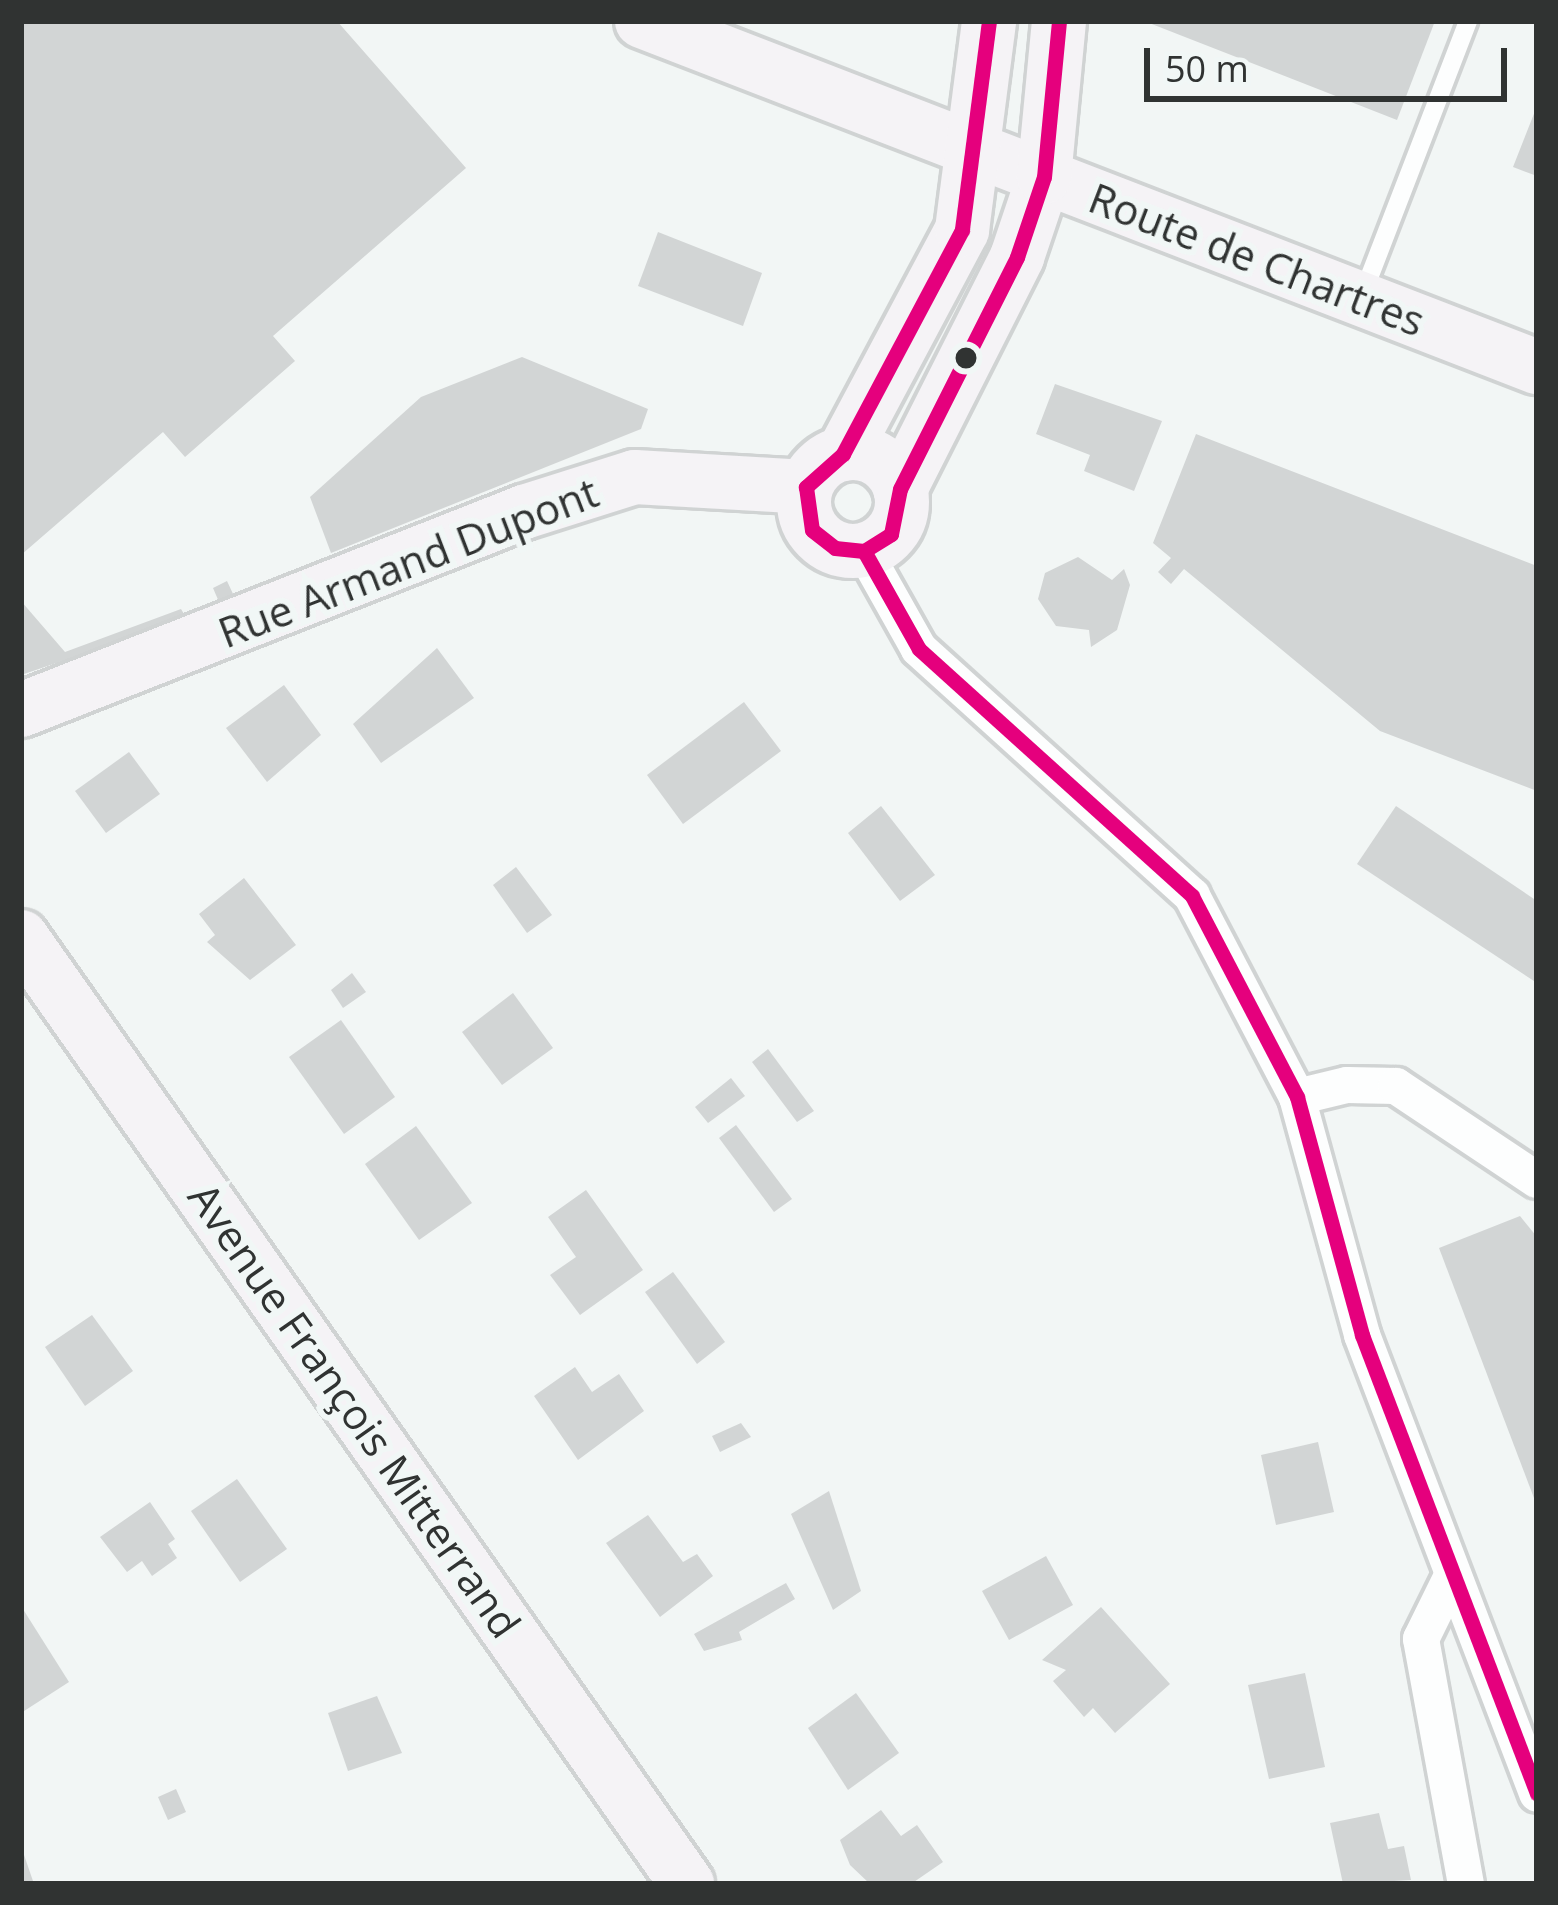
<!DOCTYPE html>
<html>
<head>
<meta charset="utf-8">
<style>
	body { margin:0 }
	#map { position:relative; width:1558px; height:1905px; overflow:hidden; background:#f2f6f5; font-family:"Open Sans",sans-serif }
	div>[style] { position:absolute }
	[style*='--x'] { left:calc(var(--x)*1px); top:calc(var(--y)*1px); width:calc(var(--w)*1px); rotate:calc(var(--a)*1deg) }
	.building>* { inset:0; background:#d2d5d5 }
	.roads { filter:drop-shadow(3px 0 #d0d3d3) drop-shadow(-3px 0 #d0d3d3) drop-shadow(0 3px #d0d3d3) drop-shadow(0 -3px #d0d3d3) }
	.lane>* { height:18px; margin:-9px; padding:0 9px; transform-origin:9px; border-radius:9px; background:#fdfefe }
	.street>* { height:36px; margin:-18px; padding:0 18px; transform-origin:18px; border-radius:18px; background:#fdfefe }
	.secondary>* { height:54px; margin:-27px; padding:0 27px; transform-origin:27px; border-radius:27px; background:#f5f3f6 }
	.secondary>.ring { margin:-27px; padding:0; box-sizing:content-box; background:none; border:54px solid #f5f3f6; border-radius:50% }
	.bus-1>* { height:15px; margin:-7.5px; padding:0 7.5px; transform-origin:7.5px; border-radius:7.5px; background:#e5007d }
	.dots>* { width:33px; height:33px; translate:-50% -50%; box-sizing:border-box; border:6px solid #f1f7f6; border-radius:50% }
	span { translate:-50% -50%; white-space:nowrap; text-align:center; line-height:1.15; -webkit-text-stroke:12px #f1f7f6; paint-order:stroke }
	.street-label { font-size:42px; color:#303332 }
	.frame { position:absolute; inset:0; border:24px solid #303332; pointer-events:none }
	.scale { position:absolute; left:1144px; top:48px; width:363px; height:54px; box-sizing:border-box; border:6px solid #303332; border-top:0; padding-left:15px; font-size:36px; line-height:42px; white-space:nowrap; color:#303332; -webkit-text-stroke:9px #f1f7f6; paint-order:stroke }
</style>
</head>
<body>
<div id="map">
	<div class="building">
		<div style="clip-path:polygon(21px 21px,337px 21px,466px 168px,273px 336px,295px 361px,185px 457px,163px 432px,21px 555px)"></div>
		<div style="clip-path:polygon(1144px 21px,1435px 21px,1397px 120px)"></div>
		<div style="clip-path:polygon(1537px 106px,1537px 176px,1513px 167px)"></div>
		<div style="clip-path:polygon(658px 232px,762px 273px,743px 326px,638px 286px)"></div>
		<div style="clip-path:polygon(522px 357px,648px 409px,641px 429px,331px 553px,310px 497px,421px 397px)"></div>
		<div style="clip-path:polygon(1055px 384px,1162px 421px,1134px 491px,1084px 471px,1090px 455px,1036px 434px)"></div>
		<div style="clip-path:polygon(1196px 434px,1537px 566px,1537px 791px,1380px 731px,1184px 569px,1171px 584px,1158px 572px,1171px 558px,1153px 543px)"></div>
		<div style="clip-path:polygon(1078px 557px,1112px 580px,1124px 569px,1130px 585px,1117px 630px,1091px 647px,1089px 630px,1056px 626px,1038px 599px,1045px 573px)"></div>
		<div style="clip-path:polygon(227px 581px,234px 596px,219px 602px,213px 588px)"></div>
		<div style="clip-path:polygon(21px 601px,65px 652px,181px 609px,187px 619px,21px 675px)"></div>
		<div style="clip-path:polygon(437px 648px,474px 698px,381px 763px,353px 724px)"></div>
		<div style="clip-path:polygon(284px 685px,321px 735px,267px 782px,226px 728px)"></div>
		<div style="clip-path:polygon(744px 702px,781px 751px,683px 824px,647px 775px)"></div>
		<div style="clip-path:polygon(129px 752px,160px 794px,106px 833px,75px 791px)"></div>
		<div style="clip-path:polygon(881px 806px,935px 875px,900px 901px,848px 833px)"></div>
		<div style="clip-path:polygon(1396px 806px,1537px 901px,1537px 983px,1357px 864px)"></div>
		<div style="clip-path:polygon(516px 867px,552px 915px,527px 933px,493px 885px)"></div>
		<div style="clip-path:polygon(244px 878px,296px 945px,250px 980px,207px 942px,215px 935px,199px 914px)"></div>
		<div style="clip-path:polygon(352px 973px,366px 992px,343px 1008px,331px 990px)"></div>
		<div style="clip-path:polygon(513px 993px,553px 1048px,502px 1085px,462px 1032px)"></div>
		<div style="clip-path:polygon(341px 1020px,395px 1097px,344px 1134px,289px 1057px)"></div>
		<div style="clip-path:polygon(768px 1049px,814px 1111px,797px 1122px,752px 1062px)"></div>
		<div style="clip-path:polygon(731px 1078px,745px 1096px,708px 1123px,695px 1107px)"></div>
		<div style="clip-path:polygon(736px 1125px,792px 1199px,774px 1212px,719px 1138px)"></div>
		<div style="clip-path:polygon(416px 1126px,472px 1203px,419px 1240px,365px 1164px)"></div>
		<div style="clip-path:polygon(586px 1190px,643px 1270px,580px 1315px,550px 1275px,576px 1257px,548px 1217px)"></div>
		<div style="clip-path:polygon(1520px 1216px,1537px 1237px,1537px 1506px,1439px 1248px)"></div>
		<div style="clip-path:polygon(673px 1272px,725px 1342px,697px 1364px,645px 1292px)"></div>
		<div style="clip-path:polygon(92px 1315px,133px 1371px,85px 1406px,45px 1347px)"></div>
		<div style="clip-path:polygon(575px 1367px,592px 1392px,619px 1374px,644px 1411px,578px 1460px,534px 1396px)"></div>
		<div style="clip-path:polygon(741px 1423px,751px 1437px,720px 1452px,712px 1436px)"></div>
		<div style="clip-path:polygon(1318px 1442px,1334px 1512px,1276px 1525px,1261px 1455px)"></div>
		<div style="clip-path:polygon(237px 1479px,287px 1549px,240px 1582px,191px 1511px)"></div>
		<div style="clip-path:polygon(829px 1491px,861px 1591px,833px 1610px,791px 1514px)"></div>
		<div style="clip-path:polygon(150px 1502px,175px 1539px,168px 1544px,177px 1558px,152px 1576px,142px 1561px,127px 1572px,100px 1537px)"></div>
		<div style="clip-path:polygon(648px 1515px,683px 1562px,697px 1554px,713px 1576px,660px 1617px,606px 1543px)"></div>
		<div style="clip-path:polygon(1046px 1556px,1073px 1605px,1009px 1640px,982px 1591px)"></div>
		<div style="clip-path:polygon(786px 1583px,795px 1599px,739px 1632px,742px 1640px,704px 1651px,694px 1634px)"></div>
		<div style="clip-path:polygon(21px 1606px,69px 1682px,21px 1713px)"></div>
		<div style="clip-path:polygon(1101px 1607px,1170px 1684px,1115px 1733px,1093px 1708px,1084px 1717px,1053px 1681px,1066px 1670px,1042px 1660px)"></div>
		<div style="clip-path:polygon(1305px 1673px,1325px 1767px,1269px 1779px,1248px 1685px)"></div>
		<div style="clip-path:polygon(856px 1693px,899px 1753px,848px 1790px,808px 1728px)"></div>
		<div style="clip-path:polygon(377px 1696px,402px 1753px,348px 1771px,328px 1713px)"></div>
		<div style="clip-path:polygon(176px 1789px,186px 1812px,168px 1820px,158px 1797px)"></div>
		<div style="clip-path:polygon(881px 1810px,901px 1836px,917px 1825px,943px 1862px,911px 1884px,870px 1884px,850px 1865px,840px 1840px)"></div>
		<div style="clip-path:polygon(1379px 1813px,1388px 1849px,1404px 1846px,1411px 1880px,1343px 1884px,1330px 1823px)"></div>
		<div style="clip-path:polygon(21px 1849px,22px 1849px,34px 1884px,21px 1884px)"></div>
	</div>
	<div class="roads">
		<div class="lane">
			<div style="--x:1362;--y:296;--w:295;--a:-68.9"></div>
		</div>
		<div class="street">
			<div style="--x:864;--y:551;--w:112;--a:60.7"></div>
			<div style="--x:919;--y:649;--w:368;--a:42.1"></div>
			<div style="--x:1192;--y:896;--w:227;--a:62.4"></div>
			<div style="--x:1297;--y:1097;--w:247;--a:74.7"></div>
			<div style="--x:1362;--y:1335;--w:491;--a:69.1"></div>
			<div style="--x:1297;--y:1097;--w:51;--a:-13.5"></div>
			<div style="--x:1347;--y:1085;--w:49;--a:1.2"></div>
			<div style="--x:1396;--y:1086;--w:169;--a:33.7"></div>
			<div style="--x:1451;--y:1578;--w:68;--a:116.2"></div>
			<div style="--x:1421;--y:1639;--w:249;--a:79.6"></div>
		</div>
		<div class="secondary">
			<div style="--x:642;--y:21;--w:960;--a:21.14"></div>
			<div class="ring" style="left:804px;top:453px;width:44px;height:44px"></div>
			<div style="--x:843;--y:454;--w:254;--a:-62"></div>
			<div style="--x:962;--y:230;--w:211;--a:-82.6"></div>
			<div style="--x:900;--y:489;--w:260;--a:-63.2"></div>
			<div style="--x:1017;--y:257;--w:84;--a:-71.4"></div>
			<div style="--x:1044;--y:177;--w:157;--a:-84.5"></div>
			<div style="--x:21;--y:710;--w:541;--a:-21.49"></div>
			<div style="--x:524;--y:512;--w:116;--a:-17.5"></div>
			<div style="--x:635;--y:477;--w:171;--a:3.3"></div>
			<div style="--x:21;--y:937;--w:1158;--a:54.88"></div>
		</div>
	</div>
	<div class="bus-1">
		<div style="--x:989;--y:21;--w:211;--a:97.4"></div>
		<div style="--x:962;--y:230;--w:254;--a:118"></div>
		<div style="--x:843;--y:454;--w:50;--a:138.3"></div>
		<div style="--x:806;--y:487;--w:43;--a:82.1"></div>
		<div style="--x:812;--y:530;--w:29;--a:38"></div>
		<div style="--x:835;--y:548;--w:29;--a:6"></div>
		<div style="--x:864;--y:551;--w:32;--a:-32"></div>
		<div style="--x:891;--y:534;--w:46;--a:-78.7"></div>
		<div style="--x:900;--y:489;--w:260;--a:-63.2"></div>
		<div style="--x:1017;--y:257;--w:84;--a:-71.4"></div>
		<div style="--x:1044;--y:177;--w:157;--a:-84.5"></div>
		<div style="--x:864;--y:551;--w:112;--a:60.7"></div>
		<div style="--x:919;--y:649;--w:368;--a:42.1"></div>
		<div style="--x:1192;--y:896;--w:227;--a:62.4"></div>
		<div style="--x:1297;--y:1097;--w:247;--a:74.7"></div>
		<div style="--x:1362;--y:1335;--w:491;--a:69.1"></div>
	</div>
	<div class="dots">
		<div style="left:966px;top:358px;background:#303332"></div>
	</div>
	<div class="street-label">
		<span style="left:1257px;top:259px;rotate:21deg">Route de Chartres</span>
		<span style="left:408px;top:562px;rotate:-21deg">Rue Armand Dupont</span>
		<span style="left:355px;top:1410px;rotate:55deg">Avenue François Mitterrand</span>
	</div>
	<div class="frame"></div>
	<div class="scale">50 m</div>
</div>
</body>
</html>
